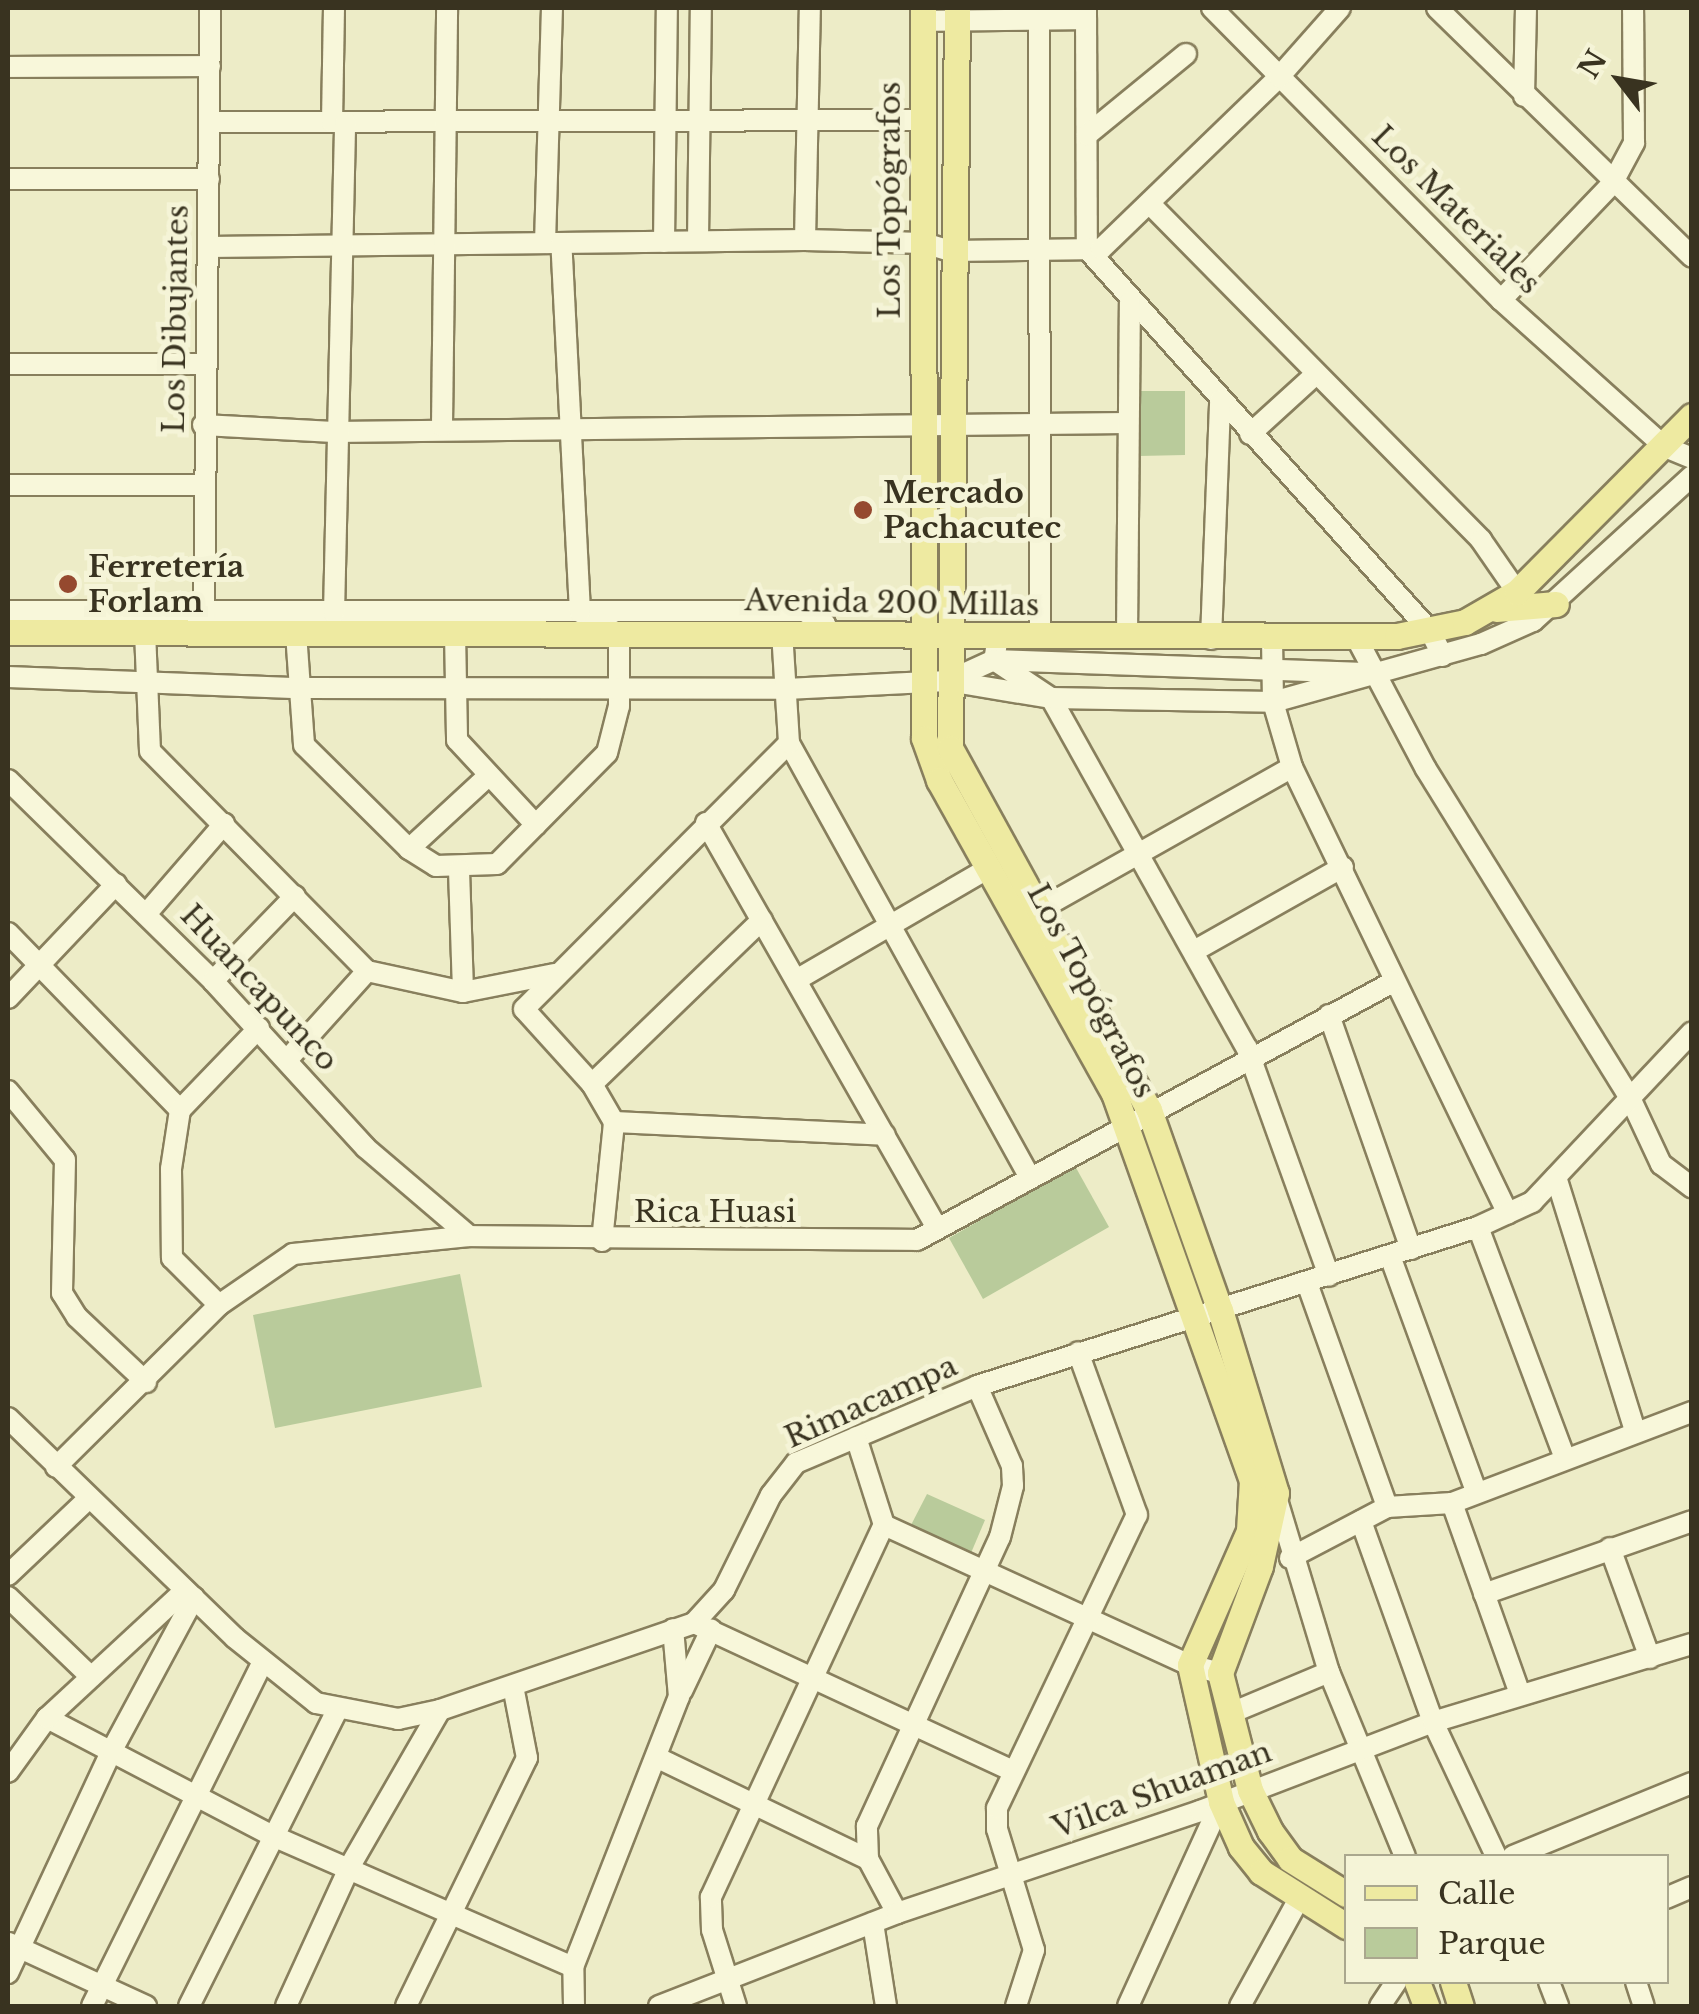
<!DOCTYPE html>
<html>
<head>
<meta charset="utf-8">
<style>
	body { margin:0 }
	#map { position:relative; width:1699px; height:2014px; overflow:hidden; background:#edecc7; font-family:"Libre Baskerville",serif }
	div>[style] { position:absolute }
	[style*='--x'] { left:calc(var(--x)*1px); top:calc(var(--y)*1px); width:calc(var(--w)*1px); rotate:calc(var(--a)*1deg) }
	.green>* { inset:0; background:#b9cb9b }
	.roads { filter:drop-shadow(2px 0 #887f5d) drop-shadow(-2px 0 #887f5d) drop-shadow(0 2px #887f5d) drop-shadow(0 -2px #887f5d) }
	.minor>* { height:20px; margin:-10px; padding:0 10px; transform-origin:10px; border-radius:10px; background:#f8f7da }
	.major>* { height:25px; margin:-12.5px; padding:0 12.5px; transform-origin:12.5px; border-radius:12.5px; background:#eeeaa1 }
	.dots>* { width:28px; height:28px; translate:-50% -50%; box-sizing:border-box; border:5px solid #f5f4d7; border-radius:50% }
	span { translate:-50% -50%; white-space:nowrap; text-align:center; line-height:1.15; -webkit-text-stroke:10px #f5f4d7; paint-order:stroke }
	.street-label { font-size:30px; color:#393320 }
	.poi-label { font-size:30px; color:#393320; font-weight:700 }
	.left { translate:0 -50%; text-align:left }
	.frame { position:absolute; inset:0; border:10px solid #393320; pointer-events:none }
	.legend { position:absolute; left:1344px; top:1854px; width:325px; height:130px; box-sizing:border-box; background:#f5f4d7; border:2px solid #aaa78e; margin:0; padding:12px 18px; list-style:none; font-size:30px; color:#393320 }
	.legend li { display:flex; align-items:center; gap:20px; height:50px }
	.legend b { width:50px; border:2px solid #aaa78e }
	.north { position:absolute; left:1569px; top:30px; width:100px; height:100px; -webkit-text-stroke:8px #f5f4d7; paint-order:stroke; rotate:301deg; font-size:28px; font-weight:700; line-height:40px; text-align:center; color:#393320 }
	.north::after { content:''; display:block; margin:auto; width:35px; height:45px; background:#393320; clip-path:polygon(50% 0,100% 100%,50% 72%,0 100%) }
</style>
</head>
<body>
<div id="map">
	<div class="green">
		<div style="clip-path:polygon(1138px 391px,1185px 391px,1185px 455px,1139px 456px)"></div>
		<div style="clip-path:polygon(1075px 1166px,1109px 1227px,983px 1299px,949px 1238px)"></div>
		<div style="clip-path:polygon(460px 1274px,482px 1387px,275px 1428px,253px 1315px)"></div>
		<div style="clip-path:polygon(927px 1494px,985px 1520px,971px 1553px,910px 1527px)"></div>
	</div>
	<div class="roads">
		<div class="minor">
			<div style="--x:1039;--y:8;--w:630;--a:89.91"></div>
			<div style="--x:1086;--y:8;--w:241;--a:89.8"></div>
			<div style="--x:1087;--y:249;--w:513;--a:48.08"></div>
			<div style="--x:1430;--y:631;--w:28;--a:63"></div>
			<div style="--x:1212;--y:8;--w:411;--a:45.3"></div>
			<div style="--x:1501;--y:300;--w:220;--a:41.9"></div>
			<div style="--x:1665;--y:447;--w:29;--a:22"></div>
			<div style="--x:1437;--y:8;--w:356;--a:44.3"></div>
			<div style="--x:923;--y:21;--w:163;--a:-0.7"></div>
			<div style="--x:8;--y:67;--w:202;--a:-0.3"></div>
			<div style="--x:1524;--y:96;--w:88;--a:-88.7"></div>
			<div style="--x:210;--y:122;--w:713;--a:-0.16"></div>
			<div style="--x:332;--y:122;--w:114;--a:-89"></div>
			<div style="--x:1087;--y:135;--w:128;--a:-39.3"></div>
			<div style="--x:8;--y:179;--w:201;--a:0"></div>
			<div style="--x:1150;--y:204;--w:472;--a:45.4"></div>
			<div style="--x:1481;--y:540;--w:63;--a:55.3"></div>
			<div style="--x:805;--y:240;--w:232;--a:-88.8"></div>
			<div style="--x:698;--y:241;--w:233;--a:-89.3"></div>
			<div style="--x:664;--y:242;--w:234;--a:-89.3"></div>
			<div style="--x:545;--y:243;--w:235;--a:-88.3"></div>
			<div style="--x:208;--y:247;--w:597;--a:-0.67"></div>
			<div style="--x:805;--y:240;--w:119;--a:1.4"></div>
			<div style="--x:924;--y:243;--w:28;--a:17"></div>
			<div style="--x:951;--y:251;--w:150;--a:-0.8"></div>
			<div style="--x:1101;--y:249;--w:248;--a:-44"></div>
			<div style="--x:1279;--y:77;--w:92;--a:-48.5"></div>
			<div style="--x:1501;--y:300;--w:161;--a:-46.3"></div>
			<div style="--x:1612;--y:184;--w:47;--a:-61.8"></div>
			<div style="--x:1634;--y:143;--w:135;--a:-90.4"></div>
			<div style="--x:8;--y:364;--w:198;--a:0"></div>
			<div style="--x:203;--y:425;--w:131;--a:3.1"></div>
			<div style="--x:334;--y:432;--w:793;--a:-0.65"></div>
			<div style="--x:442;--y:426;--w:418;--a:-89.3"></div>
			<div style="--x:1250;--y:434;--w:89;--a:-42.3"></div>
			<div style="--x:8;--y:485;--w:196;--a:0"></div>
			<div style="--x:8;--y:611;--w:796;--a:0"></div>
			<div style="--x:804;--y:611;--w:25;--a:32"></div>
			<div style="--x:825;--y:624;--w:11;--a:85"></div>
			<div style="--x:334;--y:613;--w:491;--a:-88.7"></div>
			<div style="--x:204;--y:626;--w:618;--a:-89.44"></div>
			<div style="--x:145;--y:632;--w:119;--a:87.6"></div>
			<div style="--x:150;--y:751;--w:309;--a:45.4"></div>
			<div style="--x:367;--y:971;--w:98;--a:12.3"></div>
			<div style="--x:463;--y:992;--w:93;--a:-11.2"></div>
			<div style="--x:296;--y:633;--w:112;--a:85.9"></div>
			<div style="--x:304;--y:745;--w:148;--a:44.7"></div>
			<div style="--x:409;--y:849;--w:32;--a:32"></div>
			<div style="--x:436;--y:866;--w:61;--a:-1.9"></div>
			<div style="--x:497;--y:864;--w:156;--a:-45.3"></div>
			<div style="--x:607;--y:753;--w:49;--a:-75.7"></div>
			<div style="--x:619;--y:706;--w:72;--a:-90"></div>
			<div style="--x:619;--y:634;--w:45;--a:-150.6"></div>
			<div style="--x:580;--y:612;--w:369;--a:-92.9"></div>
			<div style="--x:455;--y:633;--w:107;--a:88.9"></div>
			<div style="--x:457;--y:740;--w:116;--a:47.1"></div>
			<div style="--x:998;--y:636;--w:24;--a:99"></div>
			<div style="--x:994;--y:660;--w:69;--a:33.7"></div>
			<div style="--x:1051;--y:698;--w:401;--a:60.8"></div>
			<div style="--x:1247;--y:1048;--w:242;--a:70.2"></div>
			<div style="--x:1127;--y:637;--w:335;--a:-89.5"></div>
			<div style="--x:1356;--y:637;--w:149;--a:62.1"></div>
			<div style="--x:1426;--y:769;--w:389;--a:58.2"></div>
			<div style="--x:1631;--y:1100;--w:71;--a:64.9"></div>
			<div style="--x:1661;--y:1164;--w:39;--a:37"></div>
			<div style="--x:1272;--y:638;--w:64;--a:89.1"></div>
			<div style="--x:1273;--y:702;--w:68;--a:73.7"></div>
			<div style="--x:1292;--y:767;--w:496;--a:64.2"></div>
			<div style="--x:1211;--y:639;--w:239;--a:-87.8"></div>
			<div style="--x:8;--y:677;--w:291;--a:2.2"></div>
			<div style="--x:299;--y:688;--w:487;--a:0.1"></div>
			<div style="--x:786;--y:689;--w:162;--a:-2.8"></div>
			<div style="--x:948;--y:681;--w:104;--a:9.4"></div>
			<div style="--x:1051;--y:698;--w:222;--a:1"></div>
			<div style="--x:1273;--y:702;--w:216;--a:-15.6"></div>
			<div style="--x:1481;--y:644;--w:57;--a:-23.9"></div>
			<div style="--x:1533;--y:621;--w:215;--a:-42.4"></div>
			<div style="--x:948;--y:681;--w:51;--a:-24.5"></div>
			<div style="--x:994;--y:660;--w:364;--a:2"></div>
			<div style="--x:789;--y:743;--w:497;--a:61"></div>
			<div style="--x:8;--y:780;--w:287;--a:44.4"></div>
			<div style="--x:213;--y:981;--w:226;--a:47.5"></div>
			<div style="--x:366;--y:1148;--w:135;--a:40.5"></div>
			<div style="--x:706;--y:823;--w:466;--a:60.3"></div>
			<div style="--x:409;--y:849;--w:106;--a:-42.7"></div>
			<div style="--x:459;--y:870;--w:122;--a:88.1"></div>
			<div style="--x:147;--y:913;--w:118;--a:-49.1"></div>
			<div style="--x:1028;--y:916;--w:303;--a:-29.4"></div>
			<div style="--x:8;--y:933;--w:247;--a:45.8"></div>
			<div style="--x:180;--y:1110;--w:60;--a:98.7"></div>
			<div style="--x:171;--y:1169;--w:89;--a:89.4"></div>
			<div style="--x:172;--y:1258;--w:66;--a:45"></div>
			<div style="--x:1194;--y:951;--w:171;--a:-29.4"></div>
			<div style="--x:798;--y:979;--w:221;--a:-30.2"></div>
			<div style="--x:213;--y:981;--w:118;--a:-46"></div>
			<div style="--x:8;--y:998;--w:157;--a:-46.5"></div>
			<div style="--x:1329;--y:1015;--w:248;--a:70.7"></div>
			<div style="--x:287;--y:1060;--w:120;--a:-48"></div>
			<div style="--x:592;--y:1084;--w:236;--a:-44"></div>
			<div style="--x:8;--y:1091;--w:89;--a:50.4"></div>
			<div style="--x:65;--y:1160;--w:133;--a:91.3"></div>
			<div style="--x:62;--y:1293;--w:28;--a:58"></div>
			<div style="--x:77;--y:1317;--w:95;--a:43.3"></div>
			<div style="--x:180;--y:1110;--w:114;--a:-46.1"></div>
			<div style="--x:614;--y:1122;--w:271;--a:2.7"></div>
			<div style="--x:1556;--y:1177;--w:265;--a:72.7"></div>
			<div style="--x:1478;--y:1227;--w:247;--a:69.4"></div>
			<div style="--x:602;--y:1241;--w:120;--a:-84.2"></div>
			<div style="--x:614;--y:1122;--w:44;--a:-120.1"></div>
			<div style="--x:592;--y:1084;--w:101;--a:-132.2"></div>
			<div style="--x:524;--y:1009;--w:375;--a:-45.1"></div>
			<div style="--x:789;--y:743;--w:110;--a:-93.6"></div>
			<div style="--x:1390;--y:1256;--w:250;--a:69.9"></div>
			<div style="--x:1307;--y:1283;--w:238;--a:70.3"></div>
			<div style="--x:8;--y:1418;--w:316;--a:44.1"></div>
			<div style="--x:235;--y:1638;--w:104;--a:38.7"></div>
			<div style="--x:316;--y:1703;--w:84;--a:11"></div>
			<div style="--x:398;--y:1719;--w:43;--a:-12.1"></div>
			<div style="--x:440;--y:1710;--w:268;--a:-18.9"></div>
			<div style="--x:694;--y:1623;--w:45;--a:-47.7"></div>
			<div style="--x:724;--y:1590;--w:106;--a:-63.7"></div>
			<div style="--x:771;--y:1495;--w:41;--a:-52"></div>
			<div style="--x:796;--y:1463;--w:197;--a:-23"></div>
			<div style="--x:977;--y:1386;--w:526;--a:-17.61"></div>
			<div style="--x:1478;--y:1227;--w:60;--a:-24.8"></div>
			<div style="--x:1532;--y:1202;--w:233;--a:-46.7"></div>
			<div style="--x:56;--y:1467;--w:230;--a:-44.8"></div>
			<div style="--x:219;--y:1305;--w:90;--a:-34.6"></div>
			<div style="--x:293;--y:1254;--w:177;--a:-5.8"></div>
			<div style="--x:469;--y:1236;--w:448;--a:0.5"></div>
			<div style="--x:917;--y:1240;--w:541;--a:-28.46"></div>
			<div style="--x:1277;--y:1500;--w:180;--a:73.2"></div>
			<div style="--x:1329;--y:1672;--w:199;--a:67.6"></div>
			<div style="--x:1452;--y:1503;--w:203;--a:70.4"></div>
			<div style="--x:1361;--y:1521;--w:214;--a:70.3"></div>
			<div style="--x:1433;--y:1722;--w:148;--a:64.8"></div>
			<div style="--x:884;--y:1525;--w:337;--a:24.6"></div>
			<div style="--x:1190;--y:1665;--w:31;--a:15"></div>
			<div style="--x:1610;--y:1548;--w:117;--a:70"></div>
			<div style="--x:1290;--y:1558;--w:110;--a:-27.7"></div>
			<div style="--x:1387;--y:1507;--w:65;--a:-3.5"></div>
			<div style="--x:1452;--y:1503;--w:257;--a:-20.8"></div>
			<div style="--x:8;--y:1575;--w:110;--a:-43.5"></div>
			<div style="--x:1484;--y:1594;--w:220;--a:-19.3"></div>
			<div style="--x:8;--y:1597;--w:115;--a:43.9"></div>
			<div style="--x:694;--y:1623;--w:349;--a:24.9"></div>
			<div style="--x:682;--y:1691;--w:68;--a:-64.6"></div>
			<div style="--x:1231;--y:1713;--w:106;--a:-22.7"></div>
			<div style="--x:47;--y:1718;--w:255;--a:27.6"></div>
			<div style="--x:273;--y:1836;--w:327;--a:23.6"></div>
			<div style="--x:660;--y:1759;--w:231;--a:25.7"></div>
			<div style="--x:8;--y:1772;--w:67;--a:-54.2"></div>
			<div style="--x:47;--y:1718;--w:188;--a:-42.8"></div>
			<div style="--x:1513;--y:1856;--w:193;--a:-22.2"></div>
			<div style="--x:1666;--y:1898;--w:28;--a:-23"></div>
			<div style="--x:897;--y:1913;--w:61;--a:-118.2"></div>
			<div style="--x:868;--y:1859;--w:33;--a:-92"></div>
			<div style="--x:867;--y:1826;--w:318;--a:-65.3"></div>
			<div style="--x:1000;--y:1537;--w:53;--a:-75.7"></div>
			<div style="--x:1013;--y:1486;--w:20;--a:-93"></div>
			<div style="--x:1012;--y:1466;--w:87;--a:-113.6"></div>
			<div style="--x:873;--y:1923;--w:84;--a:81.1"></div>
			<div style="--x:9;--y:1943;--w:151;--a:24.7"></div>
			<div style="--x:8;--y:1973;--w:246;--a:-65"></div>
			<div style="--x:112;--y:1750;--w:173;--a:-61.7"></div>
			<div style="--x:1549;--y:1982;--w:26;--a:69"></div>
			<div style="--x:1636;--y:1982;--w:25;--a:72"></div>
			<div style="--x:92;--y:2006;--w:385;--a:-63.6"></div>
			<div style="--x:189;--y:2006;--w:329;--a:-63.4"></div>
			<div style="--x:286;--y:2006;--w:154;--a:-65.4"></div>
			<div style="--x:350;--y:1866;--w:180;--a:-60"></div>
			<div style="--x:406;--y:2006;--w:276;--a:-64"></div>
			<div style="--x:527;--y:1758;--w:73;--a:-101"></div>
			<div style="--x:574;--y:2006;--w:39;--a:-91"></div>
			<div style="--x:573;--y:1967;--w:290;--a:-68.6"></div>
			<div style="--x:679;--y:1697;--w:68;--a:-95"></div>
			<div style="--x:659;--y:2006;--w:256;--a:-21.3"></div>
			<div style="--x:897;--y:1913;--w:320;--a:-18.6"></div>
			<div style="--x:1200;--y:1811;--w:249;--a:-20.9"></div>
			<div style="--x:1433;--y:1722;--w:270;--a:-16.8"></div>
			<div style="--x:736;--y:2006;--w:80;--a:-107.5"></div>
			<div style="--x:712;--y:1930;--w:33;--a:-92"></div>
			<div style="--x:711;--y:1897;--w:410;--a:-65.1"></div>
			<div style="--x:884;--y:1525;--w:92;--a:-107.7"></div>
			<div style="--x:1016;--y:2006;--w:59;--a:-72.2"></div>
			<div style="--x:1034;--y:1950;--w:127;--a:-107"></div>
			<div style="--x:997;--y:1829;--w:21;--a:-90"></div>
			<div style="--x:997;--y:1808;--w:325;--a:-64.5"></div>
			<div style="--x:1137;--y:1515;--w:173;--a:-109.9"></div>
			<div style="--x:1128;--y:2006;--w:224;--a:-65.5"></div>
			<div style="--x:1240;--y:2006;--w:124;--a:-61.2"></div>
			<div style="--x:1380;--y:2006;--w:29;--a:-56"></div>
		</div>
		<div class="major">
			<div style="--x:923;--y:8;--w:730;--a:89.92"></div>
			<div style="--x:924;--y:738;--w:45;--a:70.3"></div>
			<div style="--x:939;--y:780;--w:359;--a:60.8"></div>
			<div style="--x:1114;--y:1093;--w:411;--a:70.4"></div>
			<div style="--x:1252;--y:1480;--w:51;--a:93.4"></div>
			<div style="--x:1249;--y:1531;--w:146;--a:113.8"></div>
			<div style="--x:1190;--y:1665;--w:140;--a:77.2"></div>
			<div style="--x:1221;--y:1802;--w:49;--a:66"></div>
			<div style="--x:1241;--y:1847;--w:32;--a:51"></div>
			<div style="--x:1261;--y:1872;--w:101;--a:32.4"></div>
			<div style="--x:957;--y:8;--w:740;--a:90.54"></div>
			<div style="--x:950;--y:748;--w:413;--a:61.2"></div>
			<div style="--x:1149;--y:1110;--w:212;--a:70.5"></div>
			<div style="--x:1220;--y:1310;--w:191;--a:73"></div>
			<div style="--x:1276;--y:1493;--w:75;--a:102.4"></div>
			<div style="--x:1260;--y:1566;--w:114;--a:110.5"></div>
			<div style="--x:1220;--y:1673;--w:121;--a:75.6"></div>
			<div style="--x:1250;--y:1790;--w:46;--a:64"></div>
			<div style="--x:1270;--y:1831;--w:34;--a:54"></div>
			<div style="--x:1290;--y:1859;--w:66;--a:32"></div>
			<div style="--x:1496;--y:609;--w:60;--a:-4.8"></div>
			<div style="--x:8;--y:632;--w:1389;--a:0.16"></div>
			<div style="--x:1397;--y:636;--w:69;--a:-11.6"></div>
			<div style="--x:1465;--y:622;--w:60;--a:-30"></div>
			<div style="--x:1517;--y:592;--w:248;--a:-45.2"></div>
			<div style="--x:1417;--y:1982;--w:26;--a:69"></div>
			<div style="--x:1453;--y:1982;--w:25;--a:72"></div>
		</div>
	</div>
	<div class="dots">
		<div style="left:863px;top:510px;background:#95492f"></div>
		<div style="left:68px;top:584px;background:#95492f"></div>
	</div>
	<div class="street-label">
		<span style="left:890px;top:200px;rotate:-90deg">Los Topógrafos</span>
		<span style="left:1456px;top:210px;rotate:45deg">Los Materiales</span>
		<span style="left:176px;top:319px;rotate:-89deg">Los Dibujantes</span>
		<span style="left:892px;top:603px;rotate:1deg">Avenida 200 Millas</span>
		<span style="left:259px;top:988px;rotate:47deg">Huancapunco</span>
		<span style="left:1091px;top:991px;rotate:62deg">Los Topógrafos</span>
		<span style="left:715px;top:1212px">Rica Huasi</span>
		<span style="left:871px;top:1402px;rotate:-24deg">Rimacampa</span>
		<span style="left:1162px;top:1790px;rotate:-20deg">Vilca Shuaman</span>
	</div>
	<div class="poi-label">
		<span class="left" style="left:883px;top:510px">Mercado<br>Pachacutec</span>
		<span class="left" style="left:88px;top:584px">Ferretería<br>Forlam</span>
	</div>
	<div class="frame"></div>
	<ul class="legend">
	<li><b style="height:12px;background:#eeeaa1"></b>Calle</li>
	<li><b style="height:28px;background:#b9cb9b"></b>Parque</li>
	</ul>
	<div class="north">N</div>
</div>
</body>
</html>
